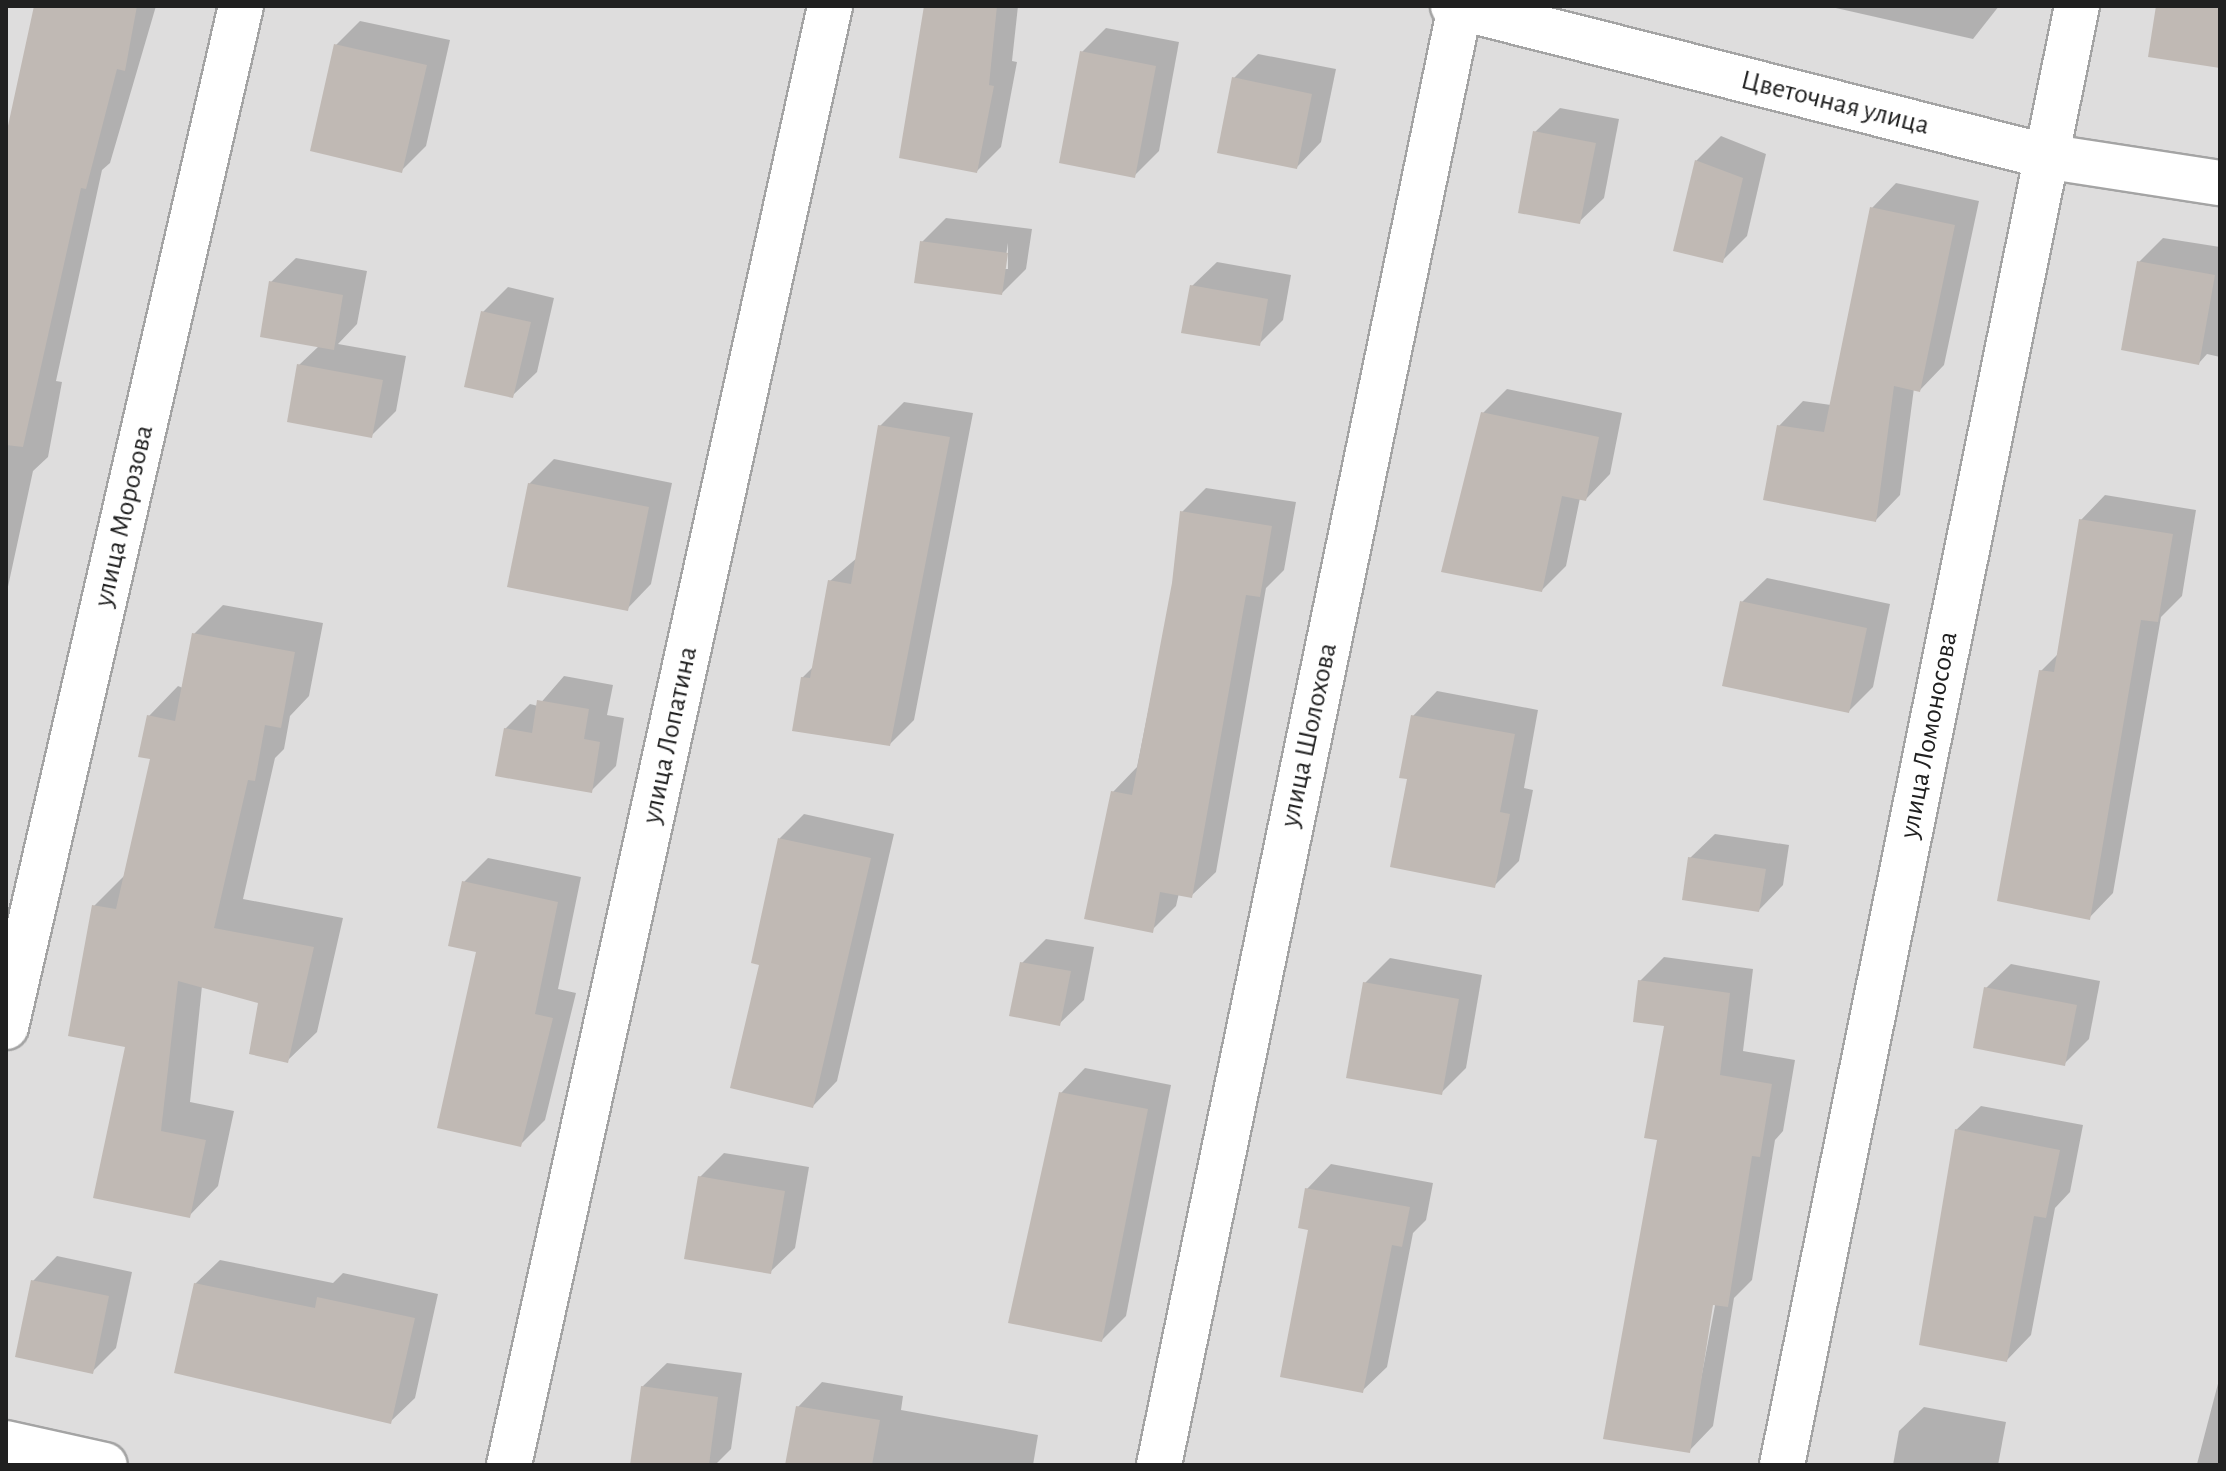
<!DOCTYPE html>
<html>
<head>
<meta charset="utf-8">
<style>
	body { margin:0 }
	#map { position:relative; width:2226px; height:1471px; overflow:hidden; background:#f0ede7; font-family:"Alegreya Sans",sans-serif }
	div>[style] { position:absolute }
	[style*='--x'] { left:calc(var(--x)*1px); top:calc(var(--y)*1px); width:calc(var(--w)*1px); rotate:calc(var(--a)*1deg) }
	.residential>* { inset:0; background:#dedddd }
	.shadow>* { inset:0; background:#0003 }
	.building>* { inset:0; background:#c0b9b4 }
	.roads { filter:drop-shadow(2px 0 #a4a4a4) drop-shadow(-2px 0 #a4a4a4) drop-shadow(0 2px #a4a4a4) drop-shadow(0 -2px #a4a4a4) }
	.minor>* { height:44px; margin:-22px; padding:0 22px; transform-origin:22px; border-radius:22px; background:#fff }
	span { translate:-50% -50%; white-space:nowrap; text-align:center; line-height:1.15; -webkit-text-stroke:6px #fff; paint-order:stroke }
	.street-label { font-size:28px; color:#202020 }
	.frame { position:absolute; inset:0; border:8px solid #202020; pointer-events:none }
</style>
</head>
<body>
<div id="map">
	<div class="residential">
		<div style="clip-path:polygon(6px 6px,2220px 6px,2220px 1465px,6px 1465px)"></div>
	</div>
	<div class="shadow">
		<div style="clip-path:polygon(36px 6px,156px 6px,110px 163px,102px 170px,56px 381px,62px 382px,48px 457px,33px 471px,6px 596px,6px 138px)"></div>
		<div style="clip-path:polygon(925px 6px,1018px 6px,1012px 61px,1017px 62px,1001px 147px,977px 171px)"></div>
		<div style="clip-path:polygon(1827px 6px,1999px 6px,1973px 39px)"></div>
		<div style="clip-path:polygon(360px 21px,450px 40px,426px 146px,402px 170px,336px 45px)"></div>
		<div style="clip-path:polygon(1106px 28px,1179px 42px,1159px 151px,1134px 176px,1082px 52px)"></div>
		<div style="clip-path:polygon(1258px 54px,1336px 69px,1321px 142px,1297px 167px,1234px 78px)"></div>
		<div style="clip-path:polygon(1560px 108px,1619px 119px,1604px 198px,1579px 222px,1535px 132px)"></div>
		<div style="clip-path:polygon(1721px 136px,1766px 154px,1747px 236px,1722px 261px,1696px 161px)"></div>
		<div style="clip-path:polygon(1896px 183px,1979px 201px,1944px 365px,1920px 390px,1914px 388px,1900px 495px,1876px 520px,1779px 426px,1803px 401px,1831px 405px,1872px 208px)"></div>
		<div style="clip-path:polygon(evenodd,946px 218px,1032px 229px,1026px 269px,1002px 293px,922px 242px,946px 218px,1008px 243px,1008px 269px,1004px 269px,1008px 243px)"></div>
		<div style="clip-path:polygon(2163px 238px,2220px 247px,2220px 357px,2207px 354px,2199px 363px,2139px 262px)"></div>
		<div style="clip-path:polygon(296px 258px,367px 271px,357px 324px,338px 344px,406px 356px,396px 411px,371px 436px,299px 365px,319px 346px,271px 282px)"></div>
		<div style="clip-path:polygon(1217px 262px,1291px 275px,1283px 320px,1259px 344px,1192px 286px)"></div>
		<div style="clip-path:polygon(508px 287px,554px 298px,537px 372px,512px 396px,483px 312px)"></div>
		<div style="clip-path:polygon(1507px 389px,1622px 413px,1610px 474px,1586px 499px,1580px 498px,1566px 566px,1542px 590px,1443px 571px,1483px 413px)"></div>
		<div style="clip-path:polygon(904px 402px,973px 413px,914px 720px,890px 744px,802px 678px,815px 665px,830px 581px,858px 557px,880px 426px)"></div>
		<div style="clip-path:polygon(554px 459px,672px 483px,651px 584px,627px 609px,529px 484px)"></div>
		<div style="clip-path:polygon(1206px 488px,1296px 502px,1284px 570px,1266px 588px,1216px 872px,1191px 896px,1179px 893px,1176px 906px,1152px 930px,1113px 792px,1137px 767px,1174px 583px,1182px 512px)"></div>
		<div style="clip-path:polygon(2105px 495px,2196px 510px,2182px 596px,2161px 617px,2113px 893px,2089px 918px,2041px 671px,2059px 653px,2081px 520px)"></div>
		<div style="clip-path:polygon(1767px 578px,1890px 604px,1873px 687px,1849px 711px,1742px 602px)"></div>
		<div style="clip-path:polygon(223px 605px,323px 623px,309px 696px,290px 716px,284px 749px,275px 758px,243px 899px,343px 918px,317px 1032px,287px 1061px,260px 1001px,202px 986px,190px 1102px,234px 1111px,218px 1186px,189px 1216px,127px 1046px,94px 906px,124px 876px,152px 758px,149px 716px,178px 686px,183px 688px,194px 634px)"></div>
		<div style="clip-path:polygon(564px 676px,613px 685px,607px 715px,624px 718px,616px 766px,591px 791px,505px 729px,530px 704px,538px 706px)"></div>
		<div style="clip-path:polygon(1437px 691px,1538px 710px,1524px 788px,1533px 790px,1519px 861px,1494px 886px,1409px 777px,1413px 716px)"></div>
		<div style="clip-path:polygon(804px 814px,894px 834px,837px 1081px,813px 1106px,761px 963px,780px 838px)"></div>
		<div style="clip-path:polygon(1715px 834px,1789px 845px,1783px 885px,1759px 910px,1690px 858px)"></div>
		<div style="clip-path:polygon(488px 858px,581px 877px,558px 989px,576px 993px,545px 1120px,520px 1145px,464px 882px)"></div>
		<div style="clip-path:polygon(1046px 939px,1094px 947px,1084px 1000px,1059px 1024px,1022px 963px)"></div>
		<div style="clip-path:polygon(evenodd,1664px 957px,1753px 969px,1743px 1051px,1795px 1060px,1783px 1131px,1775px 1140px,1752px 1280px,1734px 1298px,1713px 1426px,1689px 1451px,1659px 1138px,1666px 1025px,1640px 981px,1664px 957px,1713px 1294px,1717px 1295px,1692px 1426px,1713px 1294px)"></div>
		<div style="clip-path:polygon(1390px 958px,1482px 975px,1466px 1068px,1441px 1093px,1365px 983px)"></div>
		<div style="clip-path:polygon(2011px 964px,2100px 981px,2089px 1039px,2064px 1064px,1986px 988px)"></div>
		<div style="clip-path:polygon(1085px 1068px,1171px 1085px,1126px 1316px,1102px 1340px,1061px 1093px)"></div>
		<div style="clip-path:polygon(1981px 1106px,2083px 1125px,2070px 1192px,2055px 1208px,2031px 1335px,2007px 1360px,1956px 1130px)"></div>
		<div style="clip-path:polygon(724px 1153px,809px 1167px,795px 1248px,770px 1272px,700px 1177px)"></div>
		<div style="clip-path:polygon(1331px 1164px,1433px 1183px,1426px 1220px,1413px 1233px,1387px 1367px,1362px 1391px,1311px 1228px,1307px 1189px)"></div>
		<div style="clip-path:polygon(57px 1256px,132px 1272px,116px 1348px,92px 1372px,33px 1281px)"></div>
		<div style="clip-path:polygon(220px 1260px,333px 1283px,343px 1273px,438px 1294px,415px 1398px,390px 1422px,195px 1284px)"></div>
		<div style="clip-path:polygon(667px 1363px,742px 1373px,731px 1449px,715px 1465px,645px 1465px,642px 1387px)"></div>
		<div style="clip-path:polygon(2220px 1376px,2220px 1465px,2196px 1465px,2197px 1464px)"></div>
		<div style="clip-path:polygon(822px 1382px,903px 1396px,901px 1410px,1038px 1435px,1033px 1465px,787px 1465px,798px 1407px)"></div>
		<div style="clip-path:polygon(1924px 1407px,2006px 1422px,1998px 1465px,1893px 1465px,1899px 1431px)"></div>
	</div>
	<div class="building">
		<div style="clip-path:polygon(34px 6px,137px 6px,125px 71px,117px 69px,86px 189px,81px 188px,23px 447px,6px 445px,6px 135px)"></div>
		<div style="clip-path:polygon(924px 6px,997px 6px,989px 85px,994px 86px,977px 173px,899px 158px)"></div>
		<div style="clip-path:polygon(2156px 6px,2220px 6px,2220px 68px,2148px 57px)"></div>
		<div style="clip-path:polygon(334px 44px,427px 65px,402px 173px,310px 151px)"></div>
		<div style="clip-path:polygon(1080px 51px,1156px 66px,1135px 178px,1059px 163px)"></div>
		<div style="clip-path:polygon(1232px 77px,1312px 94px,1297px 169px,1217px 153px)"></div>
		<div style="clip-path:polygon(1533px 131px,1596px 143px,1580px 224px,1518px 213px)"></div>
		<div style="clip-path:polygon(1695px 160px,1743px 178px,1723px 263px,1673px 251px)"></div>
		<div style="clip-path:polygon(1870px 207px,1955px 225px,1920px 392px,1894px 386px,1876px 522px,1763px 500px,1777px 425px,1824px 432px)"></div>
		<div style="clip-path:polygon(920px 241px,1008px 253px,1002px 295px,914px 283px)"></div>
		<div style="clip-path:polygon(2137px 261px,2215px 275px,2199px 365px,2121px 350px)"></div>
		<div style="clip-path:polygon(269px 281px,343px 295px,334px 350px,260px 337px)"></div>
		<div style="clip-path:polygon(1190px 285px,1268px 299px,1260px 346px,1181px 333px)"></div>
		<div style="clip-path:polygon(481px 311px,531px 322px,513px 398px,464px 387px)"></div>
		<div style="clip-path:polygon(297px 364px,383px 380px,372px 438px,287px 422px)"></div>
		<div style="clip-path:polygon(1481px 412px,1599px 437px,1586px 501px,1562px 496px,1542px 592px,1441px 572px)"></div>
		<div style="clip-path:polygon(878px 425px,950px 437px,890px 746px,792px 731px,801px 677px,810px 678px,828px 580px,851px 584px)"></div>
		<div style="clip-path:polygon(528px 483px,649px 507px,628px 611px,507px 587px)"></div>
		<div style="clip-path:polygon(1180px 511px,1272px 526px,1260px 597px,1246px 595px,1192px 898px,1160px 892px,1153px 933px,1084px 919px,1111px 791px,1132px 795px,1172px 583px)"></div>
		<div style="clip-path:polygon(2079px 519px,2173px 534px,2158px 622px,2141px 620px,2090px 920px,1997px 901px,2039px 670px,2054px 672px)"></div>
		<div style="clip-path:polygon(1740px 601px,1867px 628px,1849px 713px,1722px 686px)"></div>
		<div style="clip-path:polygon(192px 633px,295px 652px,281px 728px,265px 725px,255px 781px,248px 780px,214px 928px,314px 947px,288px 1063px,249px 1054px,258px 1003px,178px 981px,161px 1131px,206px 1140px,190px 1218px,93px 1198px,125px 1047px,68px 1036px,92px 905px,116px 909px,150px 759px,138px 757px,147px 715px,175px 721px)"></div>
		<div style="clip-path:polygon(537px 700px,589px 709px,584px 739px,600px 742px,592px 793px,495px 776px,504px 728px,532px 733px)"></div>
		<div style="clip-path:polygon(1411px 715px,1515px 734px,1500px 812px,1510px 814px,1495px 888px,1390px 867px,1407px 779px,1399px 778px)"></div>
		<div style="clip-path:polygon(778px 838px,871px 858px,813px 1108px,730px 1088px,759px 965px,751px 963px)"></div>
		<div style="clip-path:polygon(1688px 857px,1766px 869px,1759px 912px,1682px 900px)"></div>
		<div style="clip-path:polygon(462px 881px,558px 902px,535px 1014px,553px 1018px,521px 1147px,437px 1128px,476px 952px,448px 946px)"></div>
		<div style="clip-path:polygon(1020px 962px,1071px 971px,1060px 1026px,1009px 1016px)"></div>
		<div style="clip-path:polygon(1638px 980px,1730px 993px,1720px 1075px,1772px 1084px,1760px 1157px,1752px 1156px,1728px 1307px,1713px 1305px,1690px 1453px,1603px 1439px,1657px 1140px,1644px 1138px,1664px 1026px,1633px 1022px)"></div>
		<div style="clip-path:polygon(1363px 982px,1459px 999px,1442px 1095px,1346px 1078px)"></div>
		<div style="clip-path:polygon(1984px 987px,2077px 1005px,2065px 1066px,1973px 1048px)"></div>
		<div style="clip-path:polygon(1059px 1092px,1148px 1109px,1102px 1342px,1008px 1323px)"></div>
		<div style="clip-path:polygon(1955px 1129px,2060px 1150px,2046px 1218px,2034px 1216px,2007px 1362px,1919px 1345px)"></div>
		<div style="clip-path:polygon(698px 1176px,785px 1191px,771px 1274px,684px 1259px)"></div>
		<div style="clip-path:polygon(1305px 1188px,1410px 1207px,1402px 1247px,1392px 1245px,1363px 1393px,1280px 1377px,1308px 1230px,1298px 1228px)"></div>
		<div style="clip-path:polygon(31px 1280px,109px 1296px,93px 1374px,15px 1357px)"></div>
		<div style="clip-path:polygon(194px 1283px,315px 1308px,317px 1297px,415px 1318px,391px 1424px,174px 1373px)"></div>
		<div style="clip-path:polygon(641px 1386px,718px 1397px,709px 1465px,630px 1465px)"></div>
		<div style="clip-path:polygon(796px 1406px,880px 1420px,872px 1465px,785px 1465px)"></div>
	</div>
	<div class="roads">
		<div class="minor">
			<div style="--x:1453;--y:6;--w:611;--a:14.22"></div>
			<div style="--x:2045;--y:156;--w:177;--a:8.8"></div>
			<div style="--x:6;--y:1027;--w:1048;--a:-77.04"></div>
			<div style="--x:6;--y:1443;--w:101;--a:12.5"></div>
			<div style="--x:509;--y:1465;--w:1494;--a:-77.59"></div>
			<div style="--x:1159;--y:1465;--w:1490;--a:-78.34"></div>
			<div style="--x:1782;--y:1465;--w:1489;--a:-78.57"></div>
		</div>
	</div>
	<div class="street-label">
		<span style="left:1835px;top:103px;rotate:14deg">Цветочная улица</span>
		<span style="left:124px;top:516px;rotate:-77deg">улица Морозова</span>
		<span style="left:670px;top:735px;rotate:-78deg">улица Лопатина</span>
		<span style="left:1309px;top:735px;rotate:-78deg">улица Шолохова</span>
		<span style="left:1929px;top:735px;rotate:-79deg">улица Ломоносова</span>
	</div>
	<div class="frame"></div>
</div>
</body>
</html>
